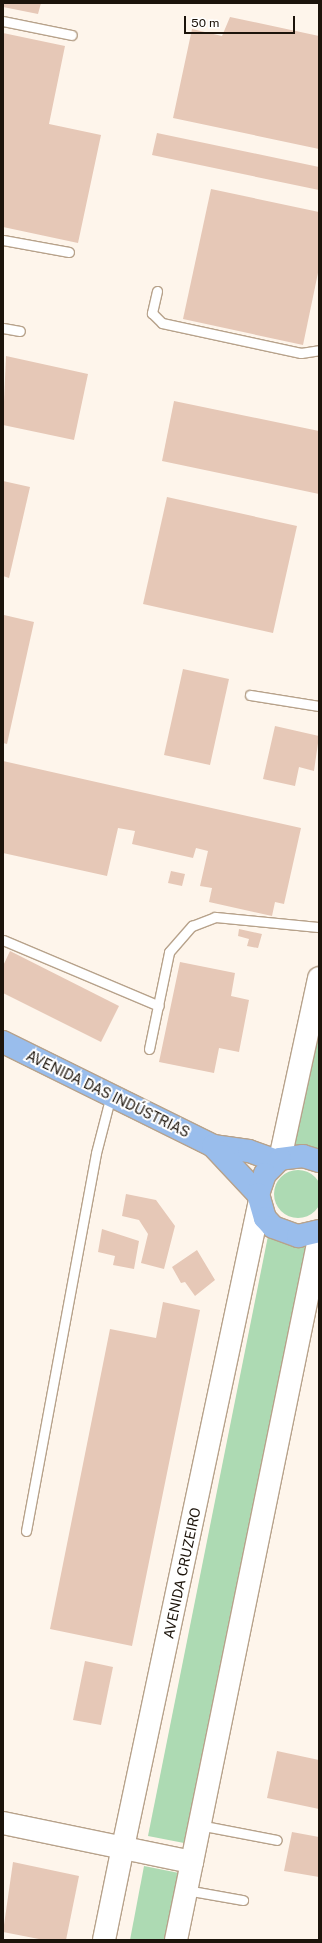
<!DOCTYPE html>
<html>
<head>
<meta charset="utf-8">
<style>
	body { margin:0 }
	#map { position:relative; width:322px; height:1943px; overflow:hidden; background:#fef5eb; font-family:"Public Sans",sans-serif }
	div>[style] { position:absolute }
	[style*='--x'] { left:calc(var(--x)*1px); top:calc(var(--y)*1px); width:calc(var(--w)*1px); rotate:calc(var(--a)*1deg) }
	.green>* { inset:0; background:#addab3 }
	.round { border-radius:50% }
	.building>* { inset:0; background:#e6c8b7 }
	.roads { filter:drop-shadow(1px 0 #b7a28b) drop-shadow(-1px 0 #b7a28b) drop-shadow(0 1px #b7a28b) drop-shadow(0 -1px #b7a28b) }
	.service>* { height:9px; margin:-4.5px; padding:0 4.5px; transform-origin:4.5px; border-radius:4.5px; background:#fff }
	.tertiary>* { height:22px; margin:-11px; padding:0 11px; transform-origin:11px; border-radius:11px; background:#fff }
	.secondary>* { height:22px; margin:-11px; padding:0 11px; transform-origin:11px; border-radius:11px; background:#fff }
	.primary>* { height:22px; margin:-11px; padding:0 11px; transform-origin:11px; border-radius:11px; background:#99bdec }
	span { translate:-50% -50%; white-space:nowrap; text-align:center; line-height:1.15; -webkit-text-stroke:4px #fff; paint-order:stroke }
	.street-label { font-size:14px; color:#1c140b }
	.frame { position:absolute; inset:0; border:4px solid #1c140b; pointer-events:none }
	.scale { position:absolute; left:184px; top:16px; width:111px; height:18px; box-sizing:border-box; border:2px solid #1c140b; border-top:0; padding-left:5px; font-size:12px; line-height:14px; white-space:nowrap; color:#1c140b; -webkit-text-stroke:3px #fff; paint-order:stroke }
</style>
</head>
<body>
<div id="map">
	<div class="green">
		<div style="clip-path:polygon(319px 1012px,319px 1149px,290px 1144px)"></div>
		<div class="round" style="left:274px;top:1170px;width:48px;height:48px"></div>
		<div style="clip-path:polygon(268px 1236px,313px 1246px,184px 1843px,148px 1836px)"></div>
		<div style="clip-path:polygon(144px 1866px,179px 1873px,165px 1940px,130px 1940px)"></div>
	</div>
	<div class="building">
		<div style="clip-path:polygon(3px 3px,41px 3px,38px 14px,3px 7px)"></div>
		<div style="clip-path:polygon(230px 17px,319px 36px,319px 149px,173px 118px,192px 29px,222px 36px)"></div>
		<div style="clip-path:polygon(3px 33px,65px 46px,49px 124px,101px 135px,78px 243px,3px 227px)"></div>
		<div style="clip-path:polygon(157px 133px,319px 167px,319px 190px,152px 155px)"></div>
		<div style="clip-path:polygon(211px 189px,319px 212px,319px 268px,303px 345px,183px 319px)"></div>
		<div style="clip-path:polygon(6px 356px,88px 374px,74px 440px,3px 425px)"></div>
		<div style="clip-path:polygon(174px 401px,319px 431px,319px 494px,162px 461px)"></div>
		<div style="clip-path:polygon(3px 481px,30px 487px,9px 578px,3px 576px)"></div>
		<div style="clip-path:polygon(167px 497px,297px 526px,273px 633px,143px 604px)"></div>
		<div style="clip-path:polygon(4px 615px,34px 622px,7px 744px,3px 743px)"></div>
		<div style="clip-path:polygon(183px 669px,229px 679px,210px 765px,164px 755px)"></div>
		<div style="clip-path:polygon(275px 726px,319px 736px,314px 771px,299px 767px,295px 786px,263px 779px)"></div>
		<div style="clip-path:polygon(3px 761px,301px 828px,284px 904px,275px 902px,272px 916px,209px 902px,212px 888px,200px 886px,208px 851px,196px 848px,193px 858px,132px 844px,135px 831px,118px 828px,107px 876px,3px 853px)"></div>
		<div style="clip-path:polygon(171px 871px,185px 874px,182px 886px,168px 883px)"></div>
		<div style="clip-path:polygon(239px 929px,262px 934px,258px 948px,247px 946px,249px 939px,238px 936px)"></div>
		<div style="clip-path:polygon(10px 951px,119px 1006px,101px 1042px,3px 993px,3px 966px)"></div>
		<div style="clip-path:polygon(180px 962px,235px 973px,231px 996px,249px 1000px,239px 1052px,219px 1048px,214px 1073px,159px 1062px)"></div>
		<div style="clip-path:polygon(126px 1194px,156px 1200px,175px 1226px,164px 1269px,141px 1263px,148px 1234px,139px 1220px,122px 1216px)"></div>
		<div style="clip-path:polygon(102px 1229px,139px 1241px,134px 1269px,113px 1265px,115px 1256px,98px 1252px)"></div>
		<div style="clip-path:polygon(197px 1250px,215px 1280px,195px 1296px,185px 1282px,181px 1283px,172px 1267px)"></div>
		<div style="clip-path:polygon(163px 1302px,200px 1310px,132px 1646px,50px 1629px,110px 1329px,156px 1338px)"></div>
		<div style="clip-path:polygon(85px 1661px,113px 1667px,101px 1725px,73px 1720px)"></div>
		<div style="clip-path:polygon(277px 1751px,319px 1760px,319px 1809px,267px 1798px)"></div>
		<div style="clip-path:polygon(292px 1832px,319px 1837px,319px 1877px,284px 1871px)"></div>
		<div style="clip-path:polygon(13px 1862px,79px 1876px,66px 1940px,44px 1940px,3px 1932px)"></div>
	</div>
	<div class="roads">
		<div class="service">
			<div style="--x:3;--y:21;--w:70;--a:11.5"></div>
			<div style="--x:3;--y:240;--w:67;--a:10.3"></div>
			<div style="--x:157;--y:291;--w:23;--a:103"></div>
			<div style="--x:152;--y:313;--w:14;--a:45"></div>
			<div style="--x:162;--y:323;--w:142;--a:12.2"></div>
			<div style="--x:301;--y:353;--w:18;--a:-9"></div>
			<div style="--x:3;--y:328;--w:17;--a:10"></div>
			<div style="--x:250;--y:695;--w:70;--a:9.1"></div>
			<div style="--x:3;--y:940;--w:169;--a:22.9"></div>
			<div style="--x:149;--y:1049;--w:99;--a:-78.3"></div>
			<div style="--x:169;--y:952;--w:35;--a:-49"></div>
			<div style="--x:192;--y:926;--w:25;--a:-21"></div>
			<div style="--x:215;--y:917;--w:104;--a:5.5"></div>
			<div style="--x:26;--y:1531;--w:384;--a:-79.5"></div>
			<div style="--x:96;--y:1153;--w:60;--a:-75.5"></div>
			<div style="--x:199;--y:1825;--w:79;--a:10.9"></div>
			<div style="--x:186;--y:1890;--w:58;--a:10"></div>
		</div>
		<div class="tertiary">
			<div style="--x:104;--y:1940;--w:95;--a:-78.5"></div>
			<div style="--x:176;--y:1940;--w:80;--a:-78.4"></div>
		</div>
		<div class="secondary">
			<div style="--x:280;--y:1159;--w:185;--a:-77.8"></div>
			<div style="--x:3;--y:1823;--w:193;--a:11.7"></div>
			<div style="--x:192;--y:1862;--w:636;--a:-78.48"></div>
			<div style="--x:123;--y:1847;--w:656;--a:-78.04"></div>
		</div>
		<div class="primary">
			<div style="--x:3;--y:1042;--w:234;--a:26.3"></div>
			<div style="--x:213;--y:1146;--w:36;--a:8"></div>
			<div style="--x:249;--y:1151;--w:29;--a:20"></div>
			<div style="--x:213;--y:1146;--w:66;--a:46.8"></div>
			<div style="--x:319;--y:1161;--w:17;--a:-163"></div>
			<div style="--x:303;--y:1156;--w:23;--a:173"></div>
			<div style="--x:280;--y:1159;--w:21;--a:135"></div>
			<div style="--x:265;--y:1174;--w:21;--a:109"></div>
			<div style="--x:258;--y:1194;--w:25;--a:74"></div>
			<div style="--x:265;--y:1218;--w:12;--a:48"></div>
			<div style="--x:273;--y:1227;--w:27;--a:20"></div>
			<div style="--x:298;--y:1236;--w:22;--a:-13"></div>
		</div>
	</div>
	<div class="street-label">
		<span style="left:108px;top:1094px;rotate:26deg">AVENIDA DAS INDÚSTRIAS</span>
		<span style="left:182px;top:1573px;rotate:-78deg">AVENIDA CRUZEIRO</span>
	</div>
	<div class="frame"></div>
	<div class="scale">50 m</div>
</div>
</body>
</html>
